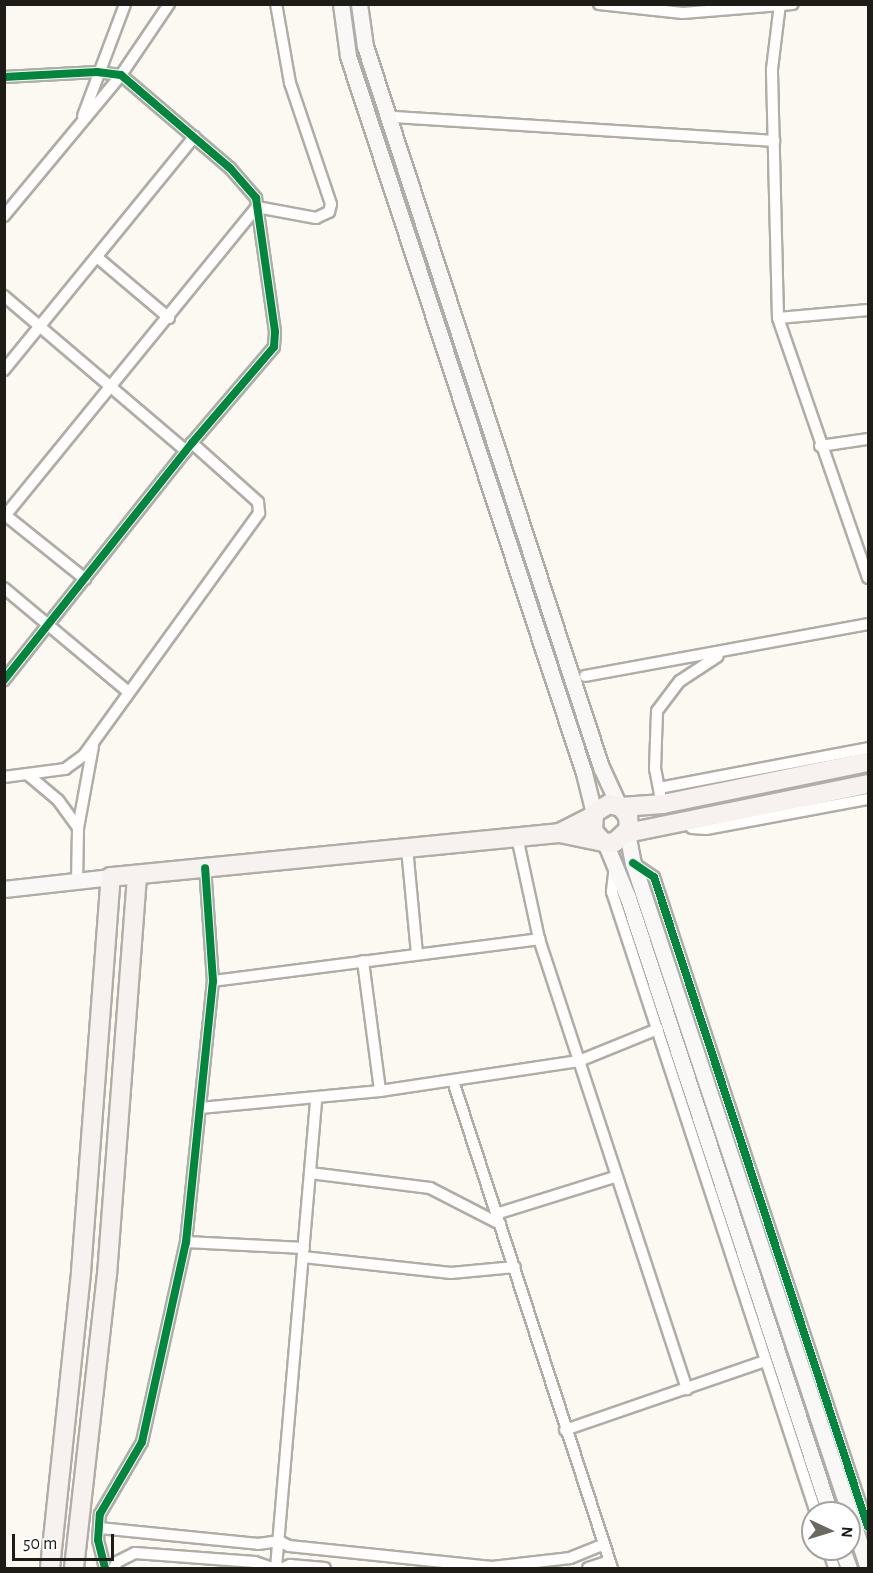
<!DOCTYPE html>
<html>
<head>
<meta charset="utf-8">
<style>
	body { margin:0 }
	#map { position:relative; width:873px; height:1573px; overflow:hidden; background:#fcf9f2; font-family:"Alegreya Sans",sans-serif }
	div>[style] { position:absolute }
	[style*='--x'] { left:calc(var(--x)*1px); top:calc(var(--y)*1px); width:calc(var(--w)*1px); rotate:calc(var(--a)*1deg) }
	.roads { filter:drop-shadow(2px 0 #b0ada8) drop-shadow(-2px 0 #b0ada8) drop-shadow(0 2px #b0ada8) drop-shadow(0 -2px #b0ada8) }
	.street>* { height:10px; margin:-5px; padding:0 5px; transform-origin:5px; border-radius:5px; background:#fffefd }
	.secondary>* { height:15px; margin:-7.5px; padding:0 7.5px; transform-origin:7.5px; border-radius:7.5px; background:#faf8f6 }
	.primary>* { height:18px; margin:-9px; padding:0 9px; transform-origin:9px; border-radius:9px; background:#f7f2ef }
	.cycleway>* { height:8px; margin:-4px; padding:0 4px; transform-origin:4px; border-radius:4px; background:#00873e }
	span { translate:-50% -50%; white-space:nowrap; text-align:center; line-height:1.15; -webkit-text-stroke:5px #fff; paint-order:stroke }
	.frame { position:absolute; inset:0; border:6px solid #1e1c17; pointer-events:none }
	.north { position:absolute; left:801px; top:1501px; width:60px; height:60px; box-sizing:border-box; background:#fff; border:2px solid #a5a4a2; border-radius:50%; rotate:94deg; font-size:16px; font-weight:700; line-height:24px; text-align:center; color:#1e1c17 }
	.north::after { content:''; display:block; margin:auto; width:21px; height:27px; background:#6c6964; clip-path:polygon(50% 0,100% 100%,50% 72%,0 100%) }
	.scale { position:absolute; left:12px; top:1534px; width:102px; height:27px; box-sizing:border-box; border:3px solid #1e1c17; border-top:0; padding-left:8px; font-size:18px; line-height:21px; white-space:nowrap; color:#1e1c17; -webkit-text-stroke:4px #fff; paint-order:stroke }
</style>
</head>
<body>
<div id="map">
	<div class="roads">
		<div class="street">
			<div style="--x:599;--y:4;--w:84;--a:6.1"></div>
			<div style="--x:683;--y:13;--w:110;--a:-4.7"></div>
			<div style="--x:4;--y:77;--w:93;--a:-3.1"></div>
			<div style="--x:97;--y:72;--w:24;--a:7"></div>
			<div style="--x:121;--y:75;--w:143;--a:40.5"></div>
			<div style="--x:230;--y:168;--w:40;--a:49"></div>
			<div style="--x:256;--y:198;--w:135;--a:81.9"></div>
			<div style="--x:275;--y:332;--w:15;--a:94"></div>
			<div style="--x:274;--y:347;--w:126;--a:130.5"></div>
			<div style="--x:192;--y:443;--w:303;--a:128.4"></div>
			<div style="--x:83;--y:116;--w:120;--a:-69.4"></div>
			<div style="--x:395;--y:117;--w:380;--a:3.6"></div>
			<div style="--x:257;--y:207;--w:60;--a:10.6"></div>
			<div style="--x:316;--y:218;--w:14;--a:-25"></div>
			<div style="--x:329;--y:212;--w:8;--a:-76"></div>
			<div style="--x:331;--y:204;--w:128;--a:-108.7"></div>
			<div style="--x:290;--y:83;--w:80;--a:-100"></div>
			<div style="--x:4;--y:216;--w:183;--a:-50.3"></div>
			<div style="--x:121;--y:75;--w:86;--a:-55.9"></div>
			<div style="--x:98;--y:258;--w:93;--a:40.2"></div>
			<div style="--x:4;--y:296;--w:239;--a:40.4"></div>
			<div style="--x:868;--y:310;--w:90;--a:174.9"></div>
			<div style="--x:778;--y:318;--w:275;--a:70.9"></div>
			<div style="--x:778;--y:318;--w:249;--a:-91.4"></div>
			<div style="--x:772;--y:69;--w:65;--a:-83"></div>
			<div style="--x:4;--y:370;--w:301;--a:-50.8"></div>
			<div style="--x:820;--y:446;--w:49;--a:-8.3"></div>
			<div style="--x:4;--y:514;--w:104;--a:38.7"></div>
			<div style="--x:4;--y:517;--w:400;--a:-50.8"></div>
			<div style="--x:4;--y:588;--w:160;--a:39.9"></div>
			<div style="--x:585;--y:676;--w:288;--a:-10.4"></div>
			<div style="--x:27;--y:774;--w:40;--a:40"></div>
			<div style="--x:58;--y:800;--w:34;--a:54"></div>
			<div style="--x:4;--y:777;--w:62;--a:-7.5"></div>
			<div style="--x:65;--y:769;--w:24;--a:-36"></div>
			<div style="--x:84;--y:755;--w:299;--a:-54.1"></div>
			<div style="--x:259;--y:513;--w:11;--a:-95"></div>
			<div style="--x:258;--y:502;--w:89;--a:-138.2"></div>
			<div style="--x:659;--y:788;--w:213;--a:-10.8"></div>
			<div style="--x:660;--y:794;--w:25;--a:-101"></div>
			<div style="--x:655;--y:769;--w:58;--a:-88"></div>
			<div style="--x:657;--y:711;--w:38;--a:-53"></div>
			<div style="--x:680;--y:681;--w:45;--a:-33.3"></div>
			<div style="--x:684;--y:820;--w:11;--a:45"></div>
			<div style="--x:692;--y:828;--w:14;--a:4"></div>
			<div style="--x:706;--y:829;--w:165;--a:-10.5"></div>
			<div style="--x:517;--y:837;--w:104;--a:77.8"></div>
			<div style="--x:539;--y:939;--w:474;--a:71.8"></div>
			<div style="--x:407;--y:848;--w:106;--a:84.6"></div>
			<div style="--x:633;--y:863;--w:25;--a:34"></div>
			<div style="--x:654;--y:877;--w:684;--a:71.78"></div>
			<div style="--x:615;--y:866;--w:26;--a:97"></div>
			<div style="--x:612;--y:892;--w:654;--a:71.81"></div>
			<div style="--x:77;--y:882;--w:54;--a:-88.9"></div>
			<div style="--x:78;--y:828;--w:83;--a:-79.6"></div>
			<div style="--x:363;--y:961;--w:131;--a:82.5"></div>
			<div style="--x:213;--y:981;--w:329;--a:-7.3"></div>
			<div style="--x:453;--y:1081;--w:512;--a:71.92"></div>
			<div style="--x:200;--y:1108;--w:181;--a:-5.4"></div>
			<div style="--x:380;--y:1091;--w:201;--a:-8.6"></div>
			<div style="--x:579;--y:1061;--w:85;--a:-22.1"></div>
			<div style="--x:310;--y:1173;--w:121;--a:7.1"></div>
			<div style="--x:430;--y:1188;--w:79;--a:27.2"></div>
			<div style="--x:496;--y:1214;--w:125;--a:-17.3"></div>
			<div style="--x:186;--y:1242;--w:118;--a:2.9"></div>
			<div style="--x:303;--y:1257;--w:149;--a:6.2"></div>
			<div style="--x:451;--y:1273;--w:64;--a:-5.4"></div>
			<div style="--x:565;--y:1430;--w:212;--a:-19"></div>
			<div style="--x:99;--y:1528;--w:160;--a:5.7"></div>
			<div style="--x:258;--y:1544;--w:21;--a:-8"></div>
			<div style="--x:279;--y:1541;--w:11;--a:27"></div>
			<div style="--x:289;--y:1546;--w:204;--a:5.9"></div>
			<div style="--x:492;--y:1567;--w:79;--a:-6.6"></div>
			<div style="--x:570;--y:1558;--w:35;--a:-22"></div>
			<div style="--x:828;--y:1549;--w:20;--a:72"></div>
			<div style="--x:105;--y:1568;--w:29;--a:-104"></div>
			<div style="--x:98;--y:1540;--w:26;--a:-86"></div>
			<div style="--x:100;--y:1514;--w:83;--a:-59.7"></div>
			<div style="--x:142;--y:1442;--w:205;--a:-77.6"></div>
			<div style="--x:186;--y:1242;--w:262;--a:-84.1"></div>
			<div style="--x:213;--y:981;--w:113;--a:-94"></div>
			<div style="--x:114;--y:1568;--w:7;--a:-63"></div>
			<div style="--x:117;--y:1562;--w:20;--a:-27"></div>
			<div style="--x:135;--y:1553;--w:120;--a:4.3"></div>
			<div style="--x:255;--y:1562;--w:18;--a:19"></div>
			<div style="--x:276;--y:1568;--w:472;--a:-85.1"></div>
			<div style="--x:283;--y:1568;--w:8;--a:-23"></div>
			<div style="--x:290;--y:1565;--w:35;--a:5"></div>
			<div style="--x:588;--y:1568;--w:22;--a:-18"></div>
		</div>
		<div class="secondary">
			<div style="--x:341;--y:4;--w:52;--a:82.3"></div>
			<div style="--x:348;--y:56;--w:755;--a:71.78"></div>
			<div style="--x:584;--y:773;--w:41;--a:76"></div>
			<div style="--x:359;--y:4;--w:42;--a:81.9"></div>
			<div style="--x:365;--y:46;--w:759;--a:71.88"></div>
			<div style="--x:601;--y:767;--w:43;--a:65.2"></div>
			<div style="--x:627;--y:833;--w:31;--a:79"></div>
			<div style="--x:633;--y:863;--w:743;--a:71.57"></div>
			<div style="--x:605;--y:842;--w:61;--a:67.7"></div>
			<div style="--x:628;--y:898;--w:647;--a:71.82"></div>
			<div style="--x:4;--y:889;--w:108;--a:-6.4"></div>
			<div style="--x:842;--y:1549;--w:20;--a:70"></div>
		</div>
		<div class="primary">
			<div style="--x:621;--y:807;--w:42;--a:-4.1"></div>
			<div style="--x:663;--y:804;--w:209;--a:-11.6"></div>
			<div style="--x:593;--y:816;--w:37;--a:153"></div>
			<div style="--x:560;--y:833;--w:49;--a:11.8"></div>
			<div style="--x:608;--y:843;--w:7;--a:-8"></div>
			<div style="--x:615;--y:842;--w:19;--a:-43"></div>
			<div style="--x:629;--y:829;--w:13;--a:-94"></div>
			<div style="--x:628;--y:816;--w:11;--a:-128"></div>
			<div style="--x:621;--y:807;--w:12;--a:-166"></div>
			<div style="--x:609;--y:804;--w:17;--a:149"></div>
			<div style="--x:594;--y:813;--w:18;--a:93"></div>
			<div style="--x:593;--y:831;--w:13;--a:48"></div>
			<div style="--x:627;--y:833;--w:246;--a:-11.5"></div>
			<div style="--x:50;--y:1568;--w:298;--a:-84"></div>
			<div style="--x:81;--y:1272;--w:396;--a:-85.7"></div>
			<div style="--x:111;--y:877;--w:451;--a:-5.6"></div>
			<div style="--x:74;--y:1568;--w:295;--a:-83.6"></div>
			<div style="--x:107;--y:1275;--w:401;--a:-85.7"></div>
		</div>
	</div>
	<div class="cycleway">
		<div style="--x:4;--y:77;--w:93;--a:-3.1"></div>
		<div style="--x:97;--y:72;--w:24;--a:7"></div>
		<div style="--x:121;--y:75;--w:143;--a:40.5"></div>
		<div style="--x:230;--y:168;--w:40;--a:49"></div>
		<div style="--x:256;--y:198;--w:135;--a:81.9"></div>
		<div style="--x:275;--y:332;--w:15;--a:94"></div>
		<div style="--x:274;--y:347;--w:126;--a:130.5"></div>
		<div style="--x:192;--y:443;--w:303;--a:128.4"></div>
		<div style="--x:633;--y:863;--w:25;--a:34"></div>
		<div style="--x:654;--y:877;--w:684;--a:71.78"></div>
		<div style="--x:105;--y:1568;--w:29;--a:-104"></div>
		<div style="--x:98;--y:1540;--w:26;--a:-86"></div>
		<div style="--x:100;--y:1514;--w:83;--a:-59.7"></div>
		<div style="--x:142;--y:1442;--w:205;--a:-77.6"></div>
		<div style="--x:186;--y:1242;--w:262;--a:-84.1"></div>
		<div style="--x:213;--y:981;--w:113;--a:-94"></div>
	</div>
	<div class="frame"></div>
	<div class="north">N</div>
	<div class="scale">50 m</div>
</div>
</body>
</html>
